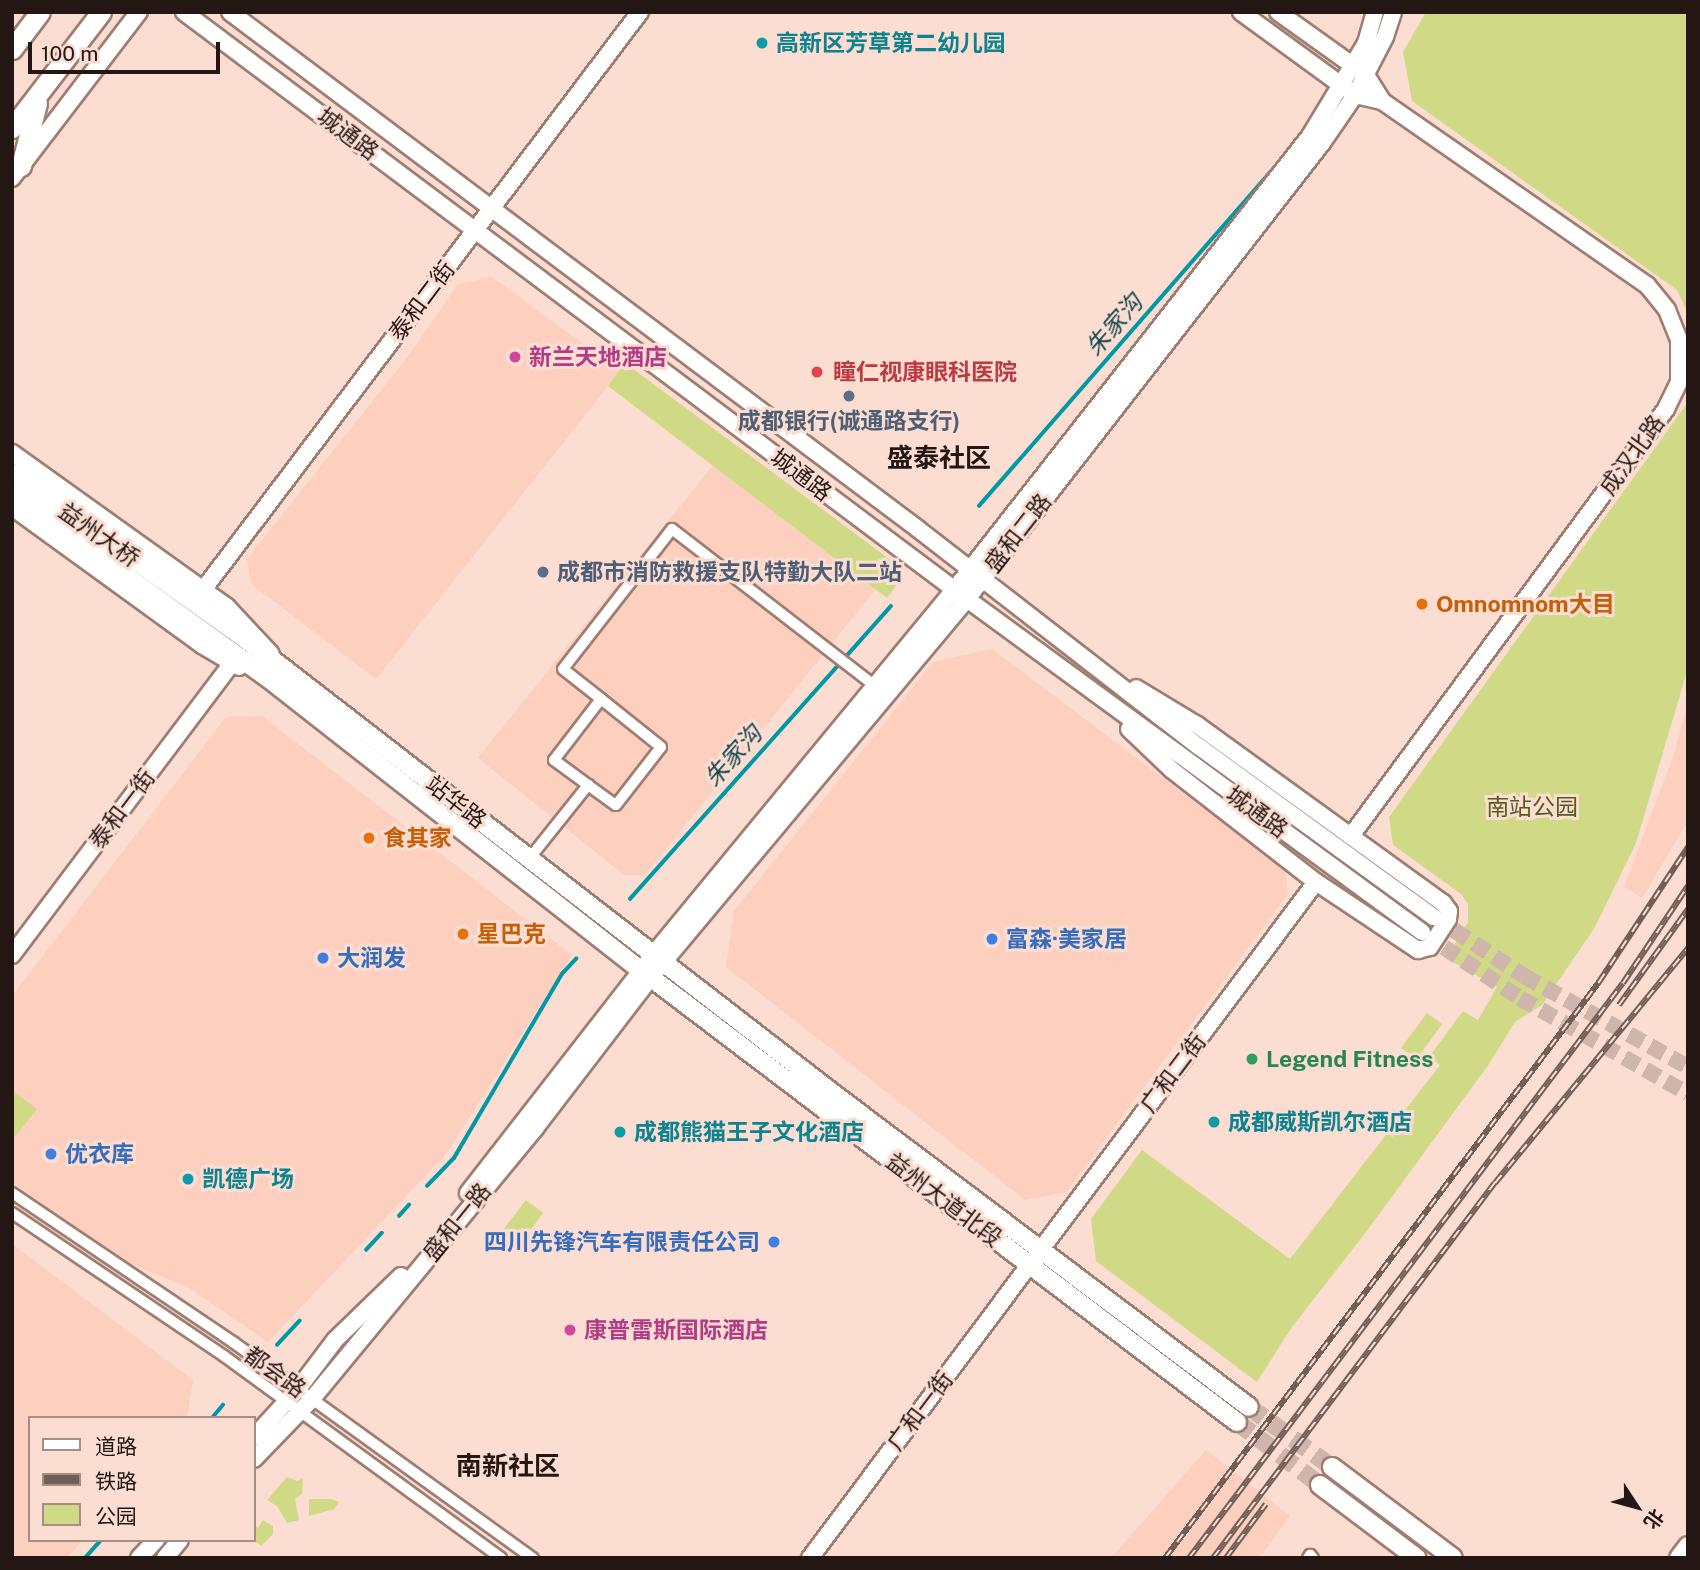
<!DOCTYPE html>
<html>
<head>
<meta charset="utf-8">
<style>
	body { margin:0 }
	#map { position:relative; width:1700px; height:1570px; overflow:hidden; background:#fbddd2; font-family:"Public Sans","Noto Sans SC",sans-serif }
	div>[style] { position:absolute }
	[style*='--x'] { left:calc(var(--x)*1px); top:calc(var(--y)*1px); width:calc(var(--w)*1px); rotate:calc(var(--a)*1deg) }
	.built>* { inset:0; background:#fccfbf }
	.green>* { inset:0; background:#d0d986 }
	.stream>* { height:3.5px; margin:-1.75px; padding:0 1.75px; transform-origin:1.75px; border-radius:1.75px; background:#0098a5 }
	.secondary-tunnel>* { height:16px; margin-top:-8px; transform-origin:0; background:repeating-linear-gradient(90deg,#d0b5ac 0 16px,transparent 0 24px) }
	.primary-tunnel>* { height:18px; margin-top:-9px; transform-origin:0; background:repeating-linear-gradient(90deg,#d0b5ac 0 18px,transparent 0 27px) }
	.roads { filter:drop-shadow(2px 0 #9f7e72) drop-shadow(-2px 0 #9f7e72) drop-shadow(0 2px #9f7e72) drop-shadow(0 -2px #9f7e72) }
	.street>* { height:10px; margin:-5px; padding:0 5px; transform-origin:5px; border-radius:5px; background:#fff }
	.secondary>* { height:16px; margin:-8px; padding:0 8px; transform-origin:8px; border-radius:8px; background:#fff }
	.primary>* { height:18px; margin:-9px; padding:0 9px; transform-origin:9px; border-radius:9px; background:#fff }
	.highway>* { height:19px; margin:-9.5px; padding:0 9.5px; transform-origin:9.5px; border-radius:9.5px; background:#fff }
	.rail>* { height:6px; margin-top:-3px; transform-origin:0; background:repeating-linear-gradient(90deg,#fbddd2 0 10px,#715e57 0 20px); box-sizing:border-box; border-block:2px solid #715e57 }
	.dots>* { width:19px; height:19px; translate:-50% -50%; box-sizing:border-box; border:4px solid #fbddd2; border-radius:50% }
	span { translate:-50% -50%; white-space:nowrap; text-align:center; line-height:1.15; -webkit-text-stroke:6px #fbddd2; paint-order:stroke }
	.culture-label { font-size:23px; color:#0d838f; font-weight:700 }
	.left { translate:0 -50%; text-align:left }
	.street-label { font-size:23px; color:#241713 }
	.hotel-label { font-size:23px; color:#b23c85; font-weight:700 }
	.health-label { font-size:23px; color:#be3a42; font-weight:700 }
	.service-label { font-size:23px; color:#4e5e75; font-weight:700 }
	.food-label { font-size:23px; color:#c56008; font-weight:700 }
	.park-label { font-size:23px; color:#565b20 }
	.shop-label { font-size:23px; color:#366cbe; font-weight:700 }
	.right { translate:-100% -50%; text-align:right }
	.leisure-label { font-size:23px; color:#27864d; font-weight:700 }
	.water-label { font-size:24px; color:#13484e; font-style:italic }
	.quarter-label { font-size:26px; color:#241713; font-weight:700 }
	.frame { position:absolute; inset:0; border:14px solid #241713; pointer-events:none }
	.legend { position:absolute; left:28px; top:1416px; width:228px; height:126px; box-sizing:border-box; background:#fbddd2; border:2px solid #a58e86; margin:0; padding:9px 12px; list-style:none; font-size:21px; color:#241713 }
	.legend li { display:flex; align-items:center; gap:14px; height:35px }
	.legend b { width:35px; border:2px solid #a58e86 }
	.north { position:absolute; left:1602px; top:1472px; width:70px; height:70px; -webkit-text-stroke:5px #fbddd2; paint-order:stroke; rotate:126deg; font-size:19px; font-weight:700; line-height:28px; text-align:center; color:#241713 }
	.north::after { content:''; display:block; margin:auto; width:24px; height:32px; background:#241713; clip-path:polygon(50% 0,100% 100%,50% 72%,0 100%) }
	.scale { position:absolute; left:28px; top:42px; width:192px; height:32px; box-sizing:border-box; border:4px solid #241713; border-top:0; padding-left:9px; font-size:21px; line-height:24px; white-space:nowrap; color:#241713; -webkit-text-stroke:5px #fbddd2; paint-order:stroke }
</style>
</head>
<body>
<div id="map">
	<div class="built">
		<div style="clip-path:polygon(492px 277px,620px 371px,376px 679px,251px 584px,247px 559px,406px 359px,458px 284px)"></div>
		<div style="clip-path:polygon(713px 465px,876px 589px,645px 875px,624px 875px,478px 758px)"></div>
		<div style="clip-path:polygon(992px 649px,1285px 870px,1288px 894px,1066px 1192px,1025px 1200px,726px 967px,734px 911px,933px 662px)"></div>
		<div style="clip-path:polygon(1688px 703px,1688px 821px,1642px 898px,1624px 887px,1673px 757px)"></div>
		<div style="clip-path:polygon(262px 716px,572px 955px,447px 1153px,268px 1342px,188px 1287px,126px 1262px,12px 1182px,12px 996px,226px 717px)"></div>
		<div style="clip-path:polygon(12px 1244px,193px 1380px,187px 1418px,30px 1418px,30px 1540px,83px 1540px,67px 1558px,12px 1558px)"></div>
		<div style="clip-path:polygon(1206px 1450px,1290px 1516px,1259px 1558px,1111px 1558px)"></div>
	</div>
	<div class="green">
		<div style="clip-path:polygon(1426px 12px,1688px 12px,1688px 314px,1677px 290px,1412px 101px,1403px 52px)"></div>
		<div style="clip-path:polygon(625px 363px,888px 558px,898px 583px,887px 598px,608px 386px)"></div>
		<div style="clip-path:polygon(1688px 402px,1688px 668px,1636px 843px,1595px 927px,1542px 1005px,1515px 1022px,1489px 1064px,1366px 1232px,1292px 1327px,1257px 1382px,1096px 1261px,1091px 1219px,1142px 1150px,1290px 1259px,1440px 1065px,1429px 1057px,1463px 1011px,1478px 1020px,1497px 987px,1446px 958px,1468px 922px,1468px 904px,1461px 894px,1393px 845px,1389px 817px)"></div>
		<div style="clip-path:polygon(1427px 1013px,1442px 1024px,1417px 1059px,1401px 1048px)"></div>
		<div style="clip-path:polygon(12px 1090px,37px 1109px,12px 1140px)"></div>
		<div style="clip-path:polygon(526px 1200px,543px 1213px,521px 1243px,503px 1230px)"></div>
		<div style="clip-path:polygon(287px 1477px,297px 1481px,303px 1478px,302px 1494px,295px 1499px,299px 1520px,287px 1523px,277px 1506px,267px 1500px)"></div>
		<div style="clip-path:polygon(309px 1499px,331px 1499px,339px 1502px,334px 1509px,309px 1516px)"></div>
		<div style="clip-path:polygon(263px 1520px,273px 1526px,273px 1534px,261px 1546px,253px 1540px,254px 1525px,258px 1528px)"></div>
	</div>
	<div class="stream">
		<div style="--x:979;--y:506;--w:450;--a:-48.9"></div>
		<div style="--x:630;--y:899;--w:392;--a:-48.3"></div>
		<div style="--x:427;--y:1186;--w:39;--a:-46"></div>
		<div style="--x:454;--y:1158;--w:213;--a:-59.6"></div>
		<div style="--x:562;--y:974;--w:21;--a:-47"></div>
		<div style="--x:399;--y:1216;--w:15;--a:-48"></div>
		<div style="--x:366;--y:1250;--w:23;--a:-47"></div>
		<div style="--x:277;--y:1345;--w:33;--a:-47"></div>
		<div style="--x:212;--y:1418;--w:17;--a:-50"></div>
		<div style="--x:85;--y:1558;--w:24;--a:-48"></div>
	</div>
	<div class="secondary-tunnel">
		<div style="--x:1434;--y:917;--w:108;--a:33.2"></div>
		<div style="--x:1524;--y:976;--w:188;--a:29"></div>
		<div style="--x:1424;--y:934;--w:115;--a:33.7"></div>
		<div style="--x:1520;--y:998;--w:193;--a:29.7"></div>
	</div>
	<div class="primary-tunnel">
		<div style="--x:1249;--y:1407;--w:102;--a:35.9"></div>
		<div style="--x:1237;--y:1422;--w:104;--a:37.2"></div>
	</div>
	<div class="roads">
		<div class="street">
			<div style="--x:588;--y:785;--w:42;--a:-143.7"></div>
			<div style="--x:554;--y:760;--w:77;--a:-52.4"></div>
			<div style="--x:601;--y:699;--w:48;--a:-141.7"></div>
			<div style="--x:563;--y:669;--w:177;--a:-52.1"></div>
			<div style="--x:672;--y:529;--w:257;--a:37.7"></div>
			<div style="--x:529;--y:859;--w:95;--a:-51.4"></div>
			<div style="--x:588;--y:785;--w:34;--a:36"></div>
			<div style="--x:616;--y:805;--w:73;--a:-52.2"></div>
			<div style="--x:661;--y:747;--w:77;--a:-141.3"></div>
			<div style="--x:12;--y:1193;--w:267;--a:34"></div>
			<div style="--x:233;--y:1342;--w:370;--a:35.8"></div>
			<div style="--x:12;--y:1213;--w:256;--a:34"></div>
			<div style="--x:224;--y:1356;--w:343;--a:36.1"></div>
			<div style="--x:1308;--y:1558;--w:4;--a:-56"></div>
			<div style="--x:1310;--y:1555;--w:4;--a:45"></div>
		</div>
		<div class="secondary">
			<div style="--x:184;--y:12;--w:979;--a:36.86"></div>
			<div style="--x:967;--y:599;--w:564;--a:36.2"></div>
			<div style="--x:230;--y:12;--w:861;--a:36.92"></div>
			<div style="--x:918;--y:529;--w:354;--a:37.8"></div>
			<div style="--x:1198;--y:746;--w:291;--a:36"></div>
			<div style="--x:1241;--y:12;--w:141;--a:36.1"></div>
			<div style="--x:1355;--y:95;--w:28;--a:13"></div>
			<div style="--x:1382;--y:101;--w:323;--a:34.8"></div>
			<div style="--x:1647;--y:285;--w:32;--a:51"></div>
			<div style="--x:1667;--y:310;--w:32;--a:68"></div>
			<div style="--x:1679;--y:340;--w:42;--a:90"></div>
			<div style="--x:1679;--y:382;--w:30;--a:116"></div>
			<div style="--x:1666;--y:409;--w:531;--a:126.42"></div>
			<div style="--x:1278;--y:12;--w:108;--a:35.6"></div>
			<div style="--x:1366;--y:75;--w:31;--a:58"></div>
			<div style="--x:12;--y:178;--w:209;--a:-52.6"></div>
			<div style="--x:12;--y:453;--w:264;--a:35.6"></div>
			<div style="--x:227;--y:607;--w:64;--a:46.9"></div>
			<div style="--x:12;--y:507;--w:235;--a:36"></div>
			<div style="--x:202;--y:645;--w:43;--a:30.7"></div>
			<div style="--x:203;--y:590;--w:725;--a:-52.91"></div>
			<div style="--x:1129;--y:729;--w:59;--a:43.6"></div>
			<div style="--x:1172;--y:770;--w:182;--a:37.9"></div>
			<div style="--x:1316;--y:882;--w:123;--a:33.7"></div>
			<div style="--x:1418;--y:950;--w:12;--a:-14"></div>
			<div style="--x:1430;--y:947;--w:33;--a:-57"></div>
			<div style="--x:1448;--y:919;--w:8;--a:-83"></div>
			<div style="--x:1449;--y:911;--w:10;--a:-127"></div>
			<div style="--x:1443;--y:903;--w:304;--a:-144.1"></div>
			<div style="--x:1197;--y:725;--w:71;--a:-148.8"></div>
			<div style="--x:12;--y:955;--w:366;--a:-53"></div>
			<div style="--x:468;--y:1193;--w:301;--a:-52.1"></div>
			<div style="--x:653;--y:955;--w:473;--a:-50.5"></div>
			<div style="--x:954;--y:590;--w:577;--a:-51.9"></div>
			<div style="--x:1310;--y:136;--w:109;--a:-58.9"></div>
			<div style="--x:1366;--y:43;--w:32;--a:-74"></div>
			<div style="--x:254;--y:1437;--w:65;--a:-47.5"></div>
			<div style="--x:298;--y:1389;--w:61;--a:-52.9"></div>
			<div style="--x:335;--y:1340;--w:92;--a:-44.1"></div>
			<div style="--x:254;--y:1459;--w:83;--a:-46"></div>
			<div style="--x:312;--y:1399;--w:352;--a:-50.5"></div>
			<div style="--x:536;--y:1127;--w:189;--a:-52.5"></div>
			<div style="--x:651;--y:977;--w:493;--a:-50.1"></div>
			<div style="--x:967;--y:599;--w:578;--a:-52.1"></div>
			<div style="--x:1322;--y:143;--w:58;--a:-55.5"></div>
			<div style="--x:1355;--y:95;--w:65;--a:-62.7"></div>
			<div style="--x:1385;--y:37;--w:26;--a:-72"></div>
			<div style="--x:139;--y:1558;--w:25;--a:-47"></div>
			<div style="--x:165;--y:1558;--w:23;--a:-50"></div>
			<div style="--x:810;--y:1558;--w:844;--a:-53.18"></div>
		</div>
		<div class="primary">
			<div style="--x:12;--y:473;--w:290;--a:35.4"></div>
			<div style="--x:248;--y:641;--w:737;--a:37.72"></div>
			<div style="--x:831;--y:1092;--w:523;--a:37"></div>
			<div style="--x:12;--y:494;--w:315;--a:35.7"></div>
			<div style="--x:268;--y:678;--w:474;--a:38.1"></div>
			<div style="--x:641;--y:970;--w:748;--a:37.18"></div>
			<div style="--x:1332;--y:1467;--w:151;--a:36.9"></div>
			<div style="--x:1320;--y:1485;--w:121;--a:37"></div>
			<div style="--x:1679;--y:1558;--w:15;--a:-53"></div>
		</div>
		<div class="highway">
			<div style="--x:12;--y:49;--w:46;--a:-52.9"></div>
			<div style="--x:12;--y:128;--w:146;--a:-52.5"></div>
			<div style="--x:21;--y:166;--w:65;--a:-75.7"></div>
		</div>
	</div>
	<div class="rail">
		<div style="--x:1619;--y:1005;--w:118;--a:-54.3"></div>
		<div style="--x:1165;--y:1558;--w:721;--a:-53"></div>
		<div style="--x:1599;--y:982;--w:162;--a:-56.6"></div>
		<div style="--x:1189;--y:1558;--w:720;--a:-52.96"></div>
		<div style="--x:1623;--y:983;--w:117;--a:-56.2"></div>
		<div style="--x:1213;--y:1558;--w:469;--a:-53.1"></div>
		<div style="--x:1495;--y:1183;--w:304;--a:-50.6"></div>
		<div style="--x:1226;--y:1558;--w:67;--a:-53.5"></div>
	</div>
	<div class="dots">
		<div style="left:762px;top:43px;background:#0f9aa8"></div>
		<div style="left:515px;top:357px;background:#d1479c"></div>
		<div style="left:817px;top:372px;background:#e0444e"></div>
		<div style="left:849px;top:396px;background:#5c6f8a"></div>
		<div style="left:543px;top:572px;background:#5c6f8a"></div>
		<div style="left:1422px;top:604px;background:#e8710a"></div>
		<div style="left:369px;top:838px;background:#e8710a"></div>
		<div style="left:463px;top:934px;background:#e8710a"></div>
		<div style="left:992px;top:939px;background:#3f7fe0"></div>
		<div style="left:323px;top:958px;background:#3f7fe0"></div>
		<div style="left:1252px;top:1059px;background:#2e9e5b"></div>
		<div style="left:1214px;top:1122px;background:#0f9aa8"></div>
		<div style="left:620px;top:1132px;background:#0f9aa8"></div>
		<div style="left:51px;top:1154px;background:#3f7fe0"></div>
		<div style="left:188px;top:1179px;background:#0f9aa8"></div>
		<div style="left:774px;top:1242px;background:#3f7fe0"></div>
		<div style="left:570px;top:1330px;background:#d1479c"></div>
	</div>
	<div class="culture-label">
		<span class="left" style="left:776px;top:43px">高新区芳草第二幼儿园</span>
		<span class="left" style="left:1228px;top:1122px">成都威斯凯尔酒店</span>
		<span class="left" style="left:634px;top:1132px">成都熊猫王子文化酒店</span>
		<span class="left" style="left:202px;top:1179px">凯德广场</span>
	</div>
	<div class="street-label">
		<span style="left:348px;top:134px;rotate:37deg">城通路</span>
		<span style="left:422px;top:301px;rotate:-53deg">泰和二街</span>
		<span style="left:1632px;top:455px;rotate:-54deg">成汉北路</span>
		<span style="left:801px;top:475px;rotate:37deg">城通路</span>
		<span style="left:1018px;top:533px;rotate:-52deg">盛和二路</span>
		<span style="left:99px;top:535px;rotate:35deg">益州大桥</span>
		<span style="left:456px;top:802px;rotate:38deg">站华路</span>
		<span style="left:122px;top:809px;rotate:-53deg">泰和一街</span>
		<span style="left:1257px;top:812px;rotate:36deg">城通路</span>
		<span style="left:1173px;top:1073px;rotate:-53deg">广和二街</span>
		<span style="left:944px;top:1200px;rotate:37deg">益州大道北段</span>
		<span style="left:457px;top:1222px;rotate:-51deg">盛和一路</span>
		<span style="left:275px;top:1372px;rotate:36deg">都会路</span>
		<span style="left:920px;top:1411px;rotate:-53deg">广和一街</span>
	</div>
	<div class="hotel-label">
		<span class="left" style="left:529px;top:357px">新兰天地酒店</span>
		<span class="left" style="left:584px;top:1330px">康普雷斯国际酒店</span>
	</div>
	<div class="health-label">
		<span class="left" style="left:833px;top:372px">瞳仁视康眼科医院</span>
	</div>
	<div class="service-label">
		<span style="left:849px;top:421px">成都银行(诚通路支行)</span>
		<span class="left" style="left:557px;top:572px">成都市消防救援支队特勤大队二站</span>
	</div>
	<div class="food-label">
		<span class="left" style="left:1436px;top:604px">Omnomnom大目</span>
		<span class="left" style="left:383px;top:838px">食其家</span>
		<span class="left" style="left:477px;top:934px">星巴克</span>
	</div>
	<div class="park-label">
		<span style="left:1532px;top:807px">南站公园</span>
	</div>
	<div class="shop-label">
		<span class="left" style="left:1006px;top:939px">富森·美家居</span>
		<span class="left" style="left:337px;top:958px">大润发</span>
		<span class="left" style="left:65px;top:1154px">优衣库</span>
		<span class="right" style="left:760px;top:1242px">四川先锋汽车有限责任公司</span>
	</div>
	<div class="leisure-label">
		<span class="left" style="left:1266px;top:1059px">Legend Fitness</span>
	</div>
	<div class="water-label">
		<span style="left:1114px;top:325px;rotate:-49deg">朱家沟</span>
		<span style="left:733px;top:756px;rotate:-48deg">朱家沟</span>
	</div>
	<div class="quarter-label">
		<span style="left:939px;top:458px">盛泰社区</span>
		<span style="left:508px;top:1466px">南新社区</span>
	</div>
	<div class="frame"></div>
	<ul class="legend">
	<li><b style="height:9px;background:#fff"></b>道路</li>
	<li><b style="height:9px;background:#715e57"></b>铁路</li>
	<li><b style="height:19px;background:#d0d986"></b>公园</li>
	</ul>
	<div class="north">北</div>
	<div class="scale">100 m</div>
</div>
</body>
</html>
